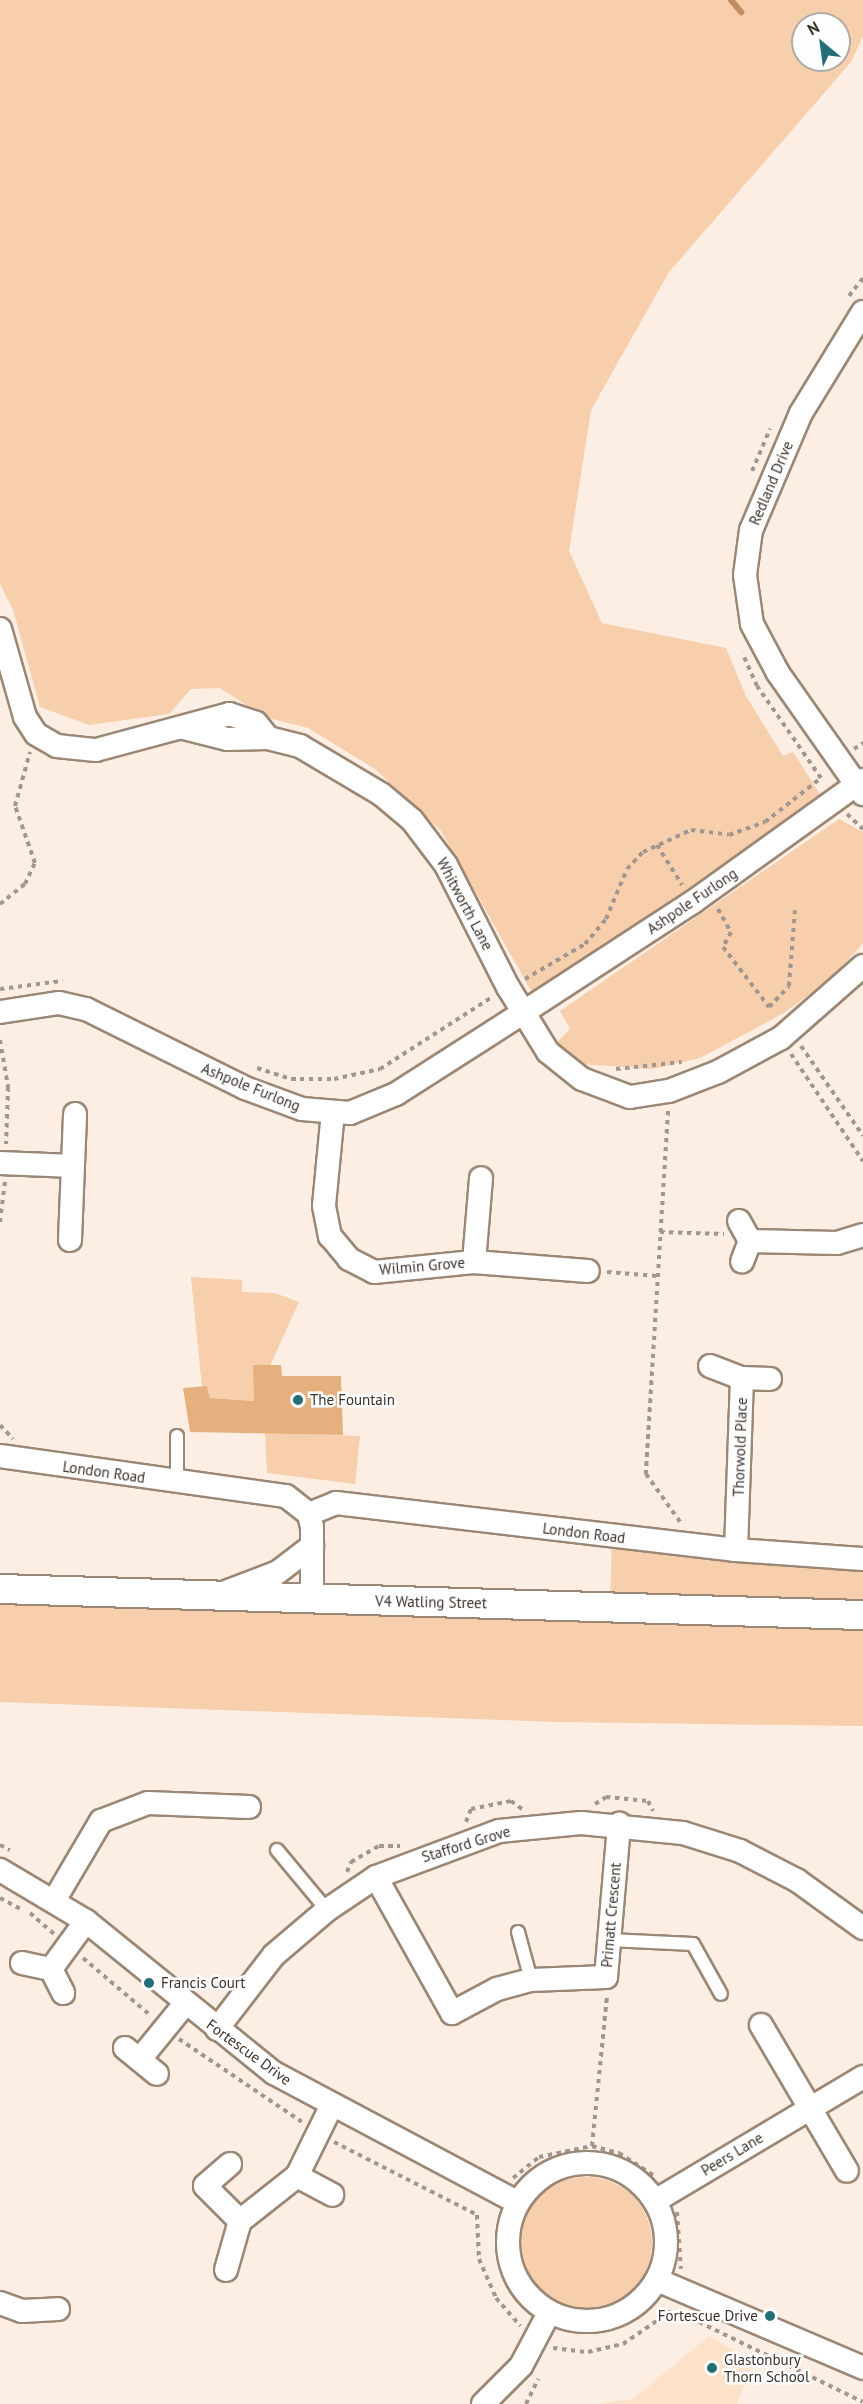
<!DOCTYPE html>
<html>
<head>
<meta charset="utf-8">
<style>
	body { margin:0 }
	#map { position:relative; width:863px; height:2404px; overflow:hidden; background:#fceee3; font-family:"PT Sans",sans-serif }
	div>[style] { position:absolute }
	[style*='--x'] { left:calc(var(--x)*1px); top:calc(var(--y)*1px); width:calc(var(--w)*1px); rotate:calc(var(--a)*1deg) }
	.built>* { inset:0; background:#fee1c9 }
	.green>* { inset:0; background:#f7cfac }
	.round { border-radius:50% }
	.stream>* { height:6px; margin:-3px; padding:0 3px; transform-origin:3px; border-radius:3px; background:#c28d5d }
	.building>* { inset:0; background:#e6af7e }
	.path>* { height:4px; margin-top:-2px; transform-origin:0; background:repeating-linear-gradient(90deg,#a2978e 0 4.5px,transparent 0 9px) }
	.roads { filter:drop-shadow(2px 0 #9b8775) drop-shadow(-2px 0 #9b8775) drop-shadow(0 2px #9b8775) drop-shadow(0 -2px #9b8775) }
	.service>* { height:12px; margin:-6px; padding:0 6px; transform-origin:6px; border-radius:6px; background:#fff }
	.minor>* { height:22px; margin:-11px; padding:0 11px; transform-origin:11px; border-radius:11px; background:#fff }
	.minor>.ring { margin:-11px; padding:0; box-sizing:content-box; background:none; border:22px solid #fff; border-radius:50% }
	.tertiary>* { height:28px; margin:-14px; padding:0 14px; transform-origin:14px; border-radius:14px; background:#fff }
	.dots>* { width:16px; height:16px; translate:-50% -50%; box-sizing:border-box; border:3px solid #fefefe; border-radius:50% }
	span { translate:-50% -50%; white-space:nowrap; text-align:center; line-height:1.15; -webkit-text-stroke:5px #fefefe; paint-order:stroke }
	.street-label { font-size:15px; color:#39312a }
	.poi-label { font-size:15px; color:#39312a }
	.left { translate:0 -50%; text-align:left }
	.right { translate:-100% -50%; text-align:right }
	.north { position:absolute; left:791px; top:12px; width:60px; height:60px; box-sizing:border-box; background:#fefefe; border:2px solid #afaca9; border-radius:50%; rotate:331deg; font-size:16px; font-weight:700; line-height:24px; text-align:center; color:#39312a }
	.north::after { content:''; display:block; margin:auto; width:21px; height:27px; background:#246e76; clip-path:polygon(50% 0,100% 100%,50% 72%,0 100%) }
</style>
</head>
<body>
<div id="map">
	<div class="built">
		<div style="clip-path:polygon(709px 2336px,754px 2362px,737px 2404px,593px 2404px,633px 2399px)"></div>
	</div>
	<div class="green">
		<div style="clip-path:polygon(evenodd,0 0,863px 0,863px 36px,851px 62px,669px 272px,591px 410px,569px 551px,602px 623px,726px 648px,746px 696px,783px 756px,793px 752px,823px 799px,534px 996px,441px 831px,375px 769px,308px 728px,265px 717px,220px 688px,191px 689px,169px 714px,89px 725px,40px 707px,13px 610px,0 584px,0 0,803px 24px,839px 24px,839px 60px,803px 60px,803px 24px)"></div>
		<div style="clip-path:polygon(839px 819px,863px 832px,863px 943px,832px 978px,784px 1013px,700px 1058px,653px 1069px,579px 1064px,557px 1042px,570px 1029px,560px 1011px)"></div>
		<div style="clip-path:polygon(191px 1277px,242px 1280px,242px 1292px,275px 1293px,299px 1302px,254px 1401px,210px 1398px,207px 1386px,202px 1387px)"></div>
		<div style="clip-path:polygon(265px 1433px,360px 1436px,355px 1484px,267px 1473px)"></div>
		<div style="clip-path:polygon(612px 1537px,863px 1559px,863px 1726px,557px 1722px,0 1702px,0 1589px,610px 1606px)"></div>
		<div class="round" style="left:520px;top:2177px;width:132px;height:132px"></div>
	</div>
	<div class="stream">
		<div style="--x:731;--y:0;--w:16;--a:50"></div>
	</div>
	<div class="building">
		<div style="clip-path:polygon(253px 1365px,281px 1365px,282px 1376px,341px 1376px,343px 1435px,190px 1432px,183px 1388px,207px 1386px,210px 1398px,254px 1401px)"></div>
	</div>
	<div class="path">
		<div style="--x:849;--y:296;--w:23;--a:-52"></div>
		<div style="--x:752;--y:471;--w:46;--a:-66.8"></div>
		<div style="--x:854;--y:749;--w:11;--a:-34"></div>
		<div style="--x:847;--y:814;--w:22;--a:43"></div>
		<div style="--x:657;--y:845;--w:47;--a:58"></div>
		<div style="--x:0;--y:904;--w:32;--a:-39"></div>
		<div style="--x:25;--y:884;--w:23;--a:-65"></div>
		<div style="--x:35;--y:863;--w:60;--a:-109.3"></div>
		<div style="--x:15;--y:806;--w:56;--a:-74.5"></div>
		<div style="--x:718;--y:909;--w:26;--a:61"></div>
		<div style="--x:731;--y:932;--w:17;--a:118"></div>
		<div style="--x:723;--y:947;--w:76;--a:52.5"></div>
		<div style="--x:769;--y:1007;--w:29;--a:-46"></div>
		<div style="--x:789;--y:986;--w:76;--a:-85.5"></div>
		<div style="--x:525;--y:979;--w:69;--a:-30.3"></div>
		<div style="--x:585;--y:944;--w:33;--a:-50"></div>
		<div style="--x:606;--y:919;--w:54;--a:-67.2"></div>
		<div style="--x:627;--y:869;--w:23;--a:-47"></div>
		<div style="--x:643;--y:852;--w:53;--a:-24.6"></div>
		<div style="--x:691;--y:830;--w:38;--a:7"></div>
		<div style="--x:729;--y:835;--w:38;--a:-20"></div>
		<div style="--x:765;--y:822;--w:71;--a:-38.2"></div>
		<div style="--x:821;--y:778;--w:112;--a:-124.8"></div>
		<div style="--x:757;--y:686;--w:36;--a:-114"></div>
		<div style="--x:0;--y:989;--w:63;--a:-7.4"></div>
		<div style="--x:0;--y:1040;--w:48;--a:80.3"></div>
		<div style="--x:8;--y:1087;--w:57;--a:92"></div>
		<div style="--x:801;--y:1046;--w:109;--a:55.4"></div>
		<div style="--x:791;--y:1054;--w:129;--a:56.1"></div>
		<div style="--x:257;--y:1068;--w:36;--a:18"></div>
		<div style="--x:291;--y:1079;--w:43;--a:0"></div>
		<div style="--x:334;--y:1079;--w:47;--a:-12.3"></div>
		<div style="--x:380;--y:1069;--w:133;--a:-32.7"></div>
		<div style="--x:616;--y:1069;--w:66;--a:-6.1"></div>
		<div style="--x:668;--y:1111;--w:364;--a:93.5"></div>
		<div style="--x:646;--y:1474;--w:60;--a:54.5"></div>
		<div style="--x:0;--y:1222;--w:41;--a:-83"></div>
		<div style="--x:660;--y:1232;--w:64;--a:1.8"></div>
		<div style="--x:607;--y:1272;--w:50;--a:4.6"></div>
		<div style="--x:0;--y:1425;--w:19;--a:47"></div>
		<div style="--x:595;--y:1804;--w:13;--a:-32"></div>
		<div style="--x:606;--y:1797;--w:42;--a:5.4"></div>
		<div style="--x:648;--y:1801;--w:11;--a:63"></div>
		<div style="--x:466;--y:1822;--w:14;--a:-69"></div>
		<div style="--x:471;--y:1809;--w:41;--a:-11.3"></div>
		<div style="--x:511;--y:1801;--w:14;--a:36"></div>
		<div style="--x:0;--y:1845;--w:11;--a:27"></div>
		<div style="--x:347;--y:1872;--w:11;--a:-68"></div>
		<div style="--x:351;--y:1862;--w:32;--a:-30"></div>
		<div style="--x:379;--y:1846;--w:21;--a:0"></div>
		<div style="--x:0;--y:1898;--w:26;--a:28"></div>
		<div style="--x:30;--y:1913;--w:32;--a:41"></div>
		<div style="--x:83;--y:1958;--w:88;--a:40.4"></div>
		<div style="--x:179;--y:2039;--w:148;--a:34"></div>
		<div style="--x:334;--y:2142;--w:161;--a:27"></div>
		<div style="--x:477;--y:2215;--w:44;--a:87.4"></div>
		<div style="--x:479;--y:2259;--w:43;--a:66.4"></div>
		<div style="--x:496;--y:2298;--w:37;--a:49"></div>
		<div style="--x:592;--y:2146;--w:150;--a:-84.3"></div>
		<div style="--x:513;--y:2178;--w:33;--a:-39"></div>
		<div style="--x:539;--y:2157;--w:54;--a:-11.7"></div>
		<div style="--x:592;--y:2146;--w:28;--a:15"></div>
		<div style="--x:619;--y:2153;--w:44;--a:33"></div>
		<div style="--x:677;--y:2212;--w:57;--a:86"></div>
		<div style="--x:699;--y:2322;--w:182;--a:26"></div>
		<div style="--x:553;--y:2348;--w:35;--a:7"></div>
		<div style="--x:588;--y:2352;--w:36;--a:-13"></div>
		<div style="--x:623;--y:2344;--w:62;--a:-34.5"></div>
		<div style="--x:526;--y:2404;--w:28;--a:-64"></div>
	</div>
	<div class="roads">
		<div class="service">
			<div style="--x:177;--y:1436;--w:46;--a:90"></div>
			<div style="--x:277;--y:1850;--w:78;--a:50.2"></div>
			<div style="--x:518;--y:1932;--w:50;--a:74.8"></div>
			<div style="--x:609;--y:1940;--w:84;--a:2.7"></div>
			<div style="--x:693;--y:1944;--w:57;--a:60.8"></div>
		</div>
		<div class="minor">
			<div style="--x:863;--y:312;--w:119;--a:121.5"></div>
			<div style="--x:801;--y:413;--w:127;--a:113.1"></div>
			<div style="--x:751;--y:530;--w:45;--a:97.6"></div>
			<div style="--x:745;--y:575;--w:49;--a:81.9"></div>
			<div style="--x:752;--y:624;--w:55;--a:62"></div>
			<div style="--x:778;--y:673;--w:148;--a:54.9"></div>
			<div style="--x:0;--y:629;--w:91;--a:74.1"></div>
			<div style="--x:25;--y:717;--w:20;--a:57"></div>
			<div style="--x:36;--y:734;--w:24;--a:30"></div>
			<div style="--x:57;--y:746;--w:39;--a:6"></div>
			<div style="--x:96;--y:750;--w:138;--a:-15.1"></div>
			<div style="--x:229;--y:714;--w:28;--a:18"></div>
			<div style="--x:256;--y:723;--w:19;--a:51"></div>
			<div style="--x:184;--y:728;--w:44;--a:14.3"></div>
			<div style="--x:227;--y:739;--w:41;--a:-1.4"></div>
			<div style="--x:268;--y:738;--w:33;--a:14"></div>
			<div style="--x:300;--y:746;--w:94;--a:30.7"></div>
			<div style="--x:381;--y:794;--w:40;--a:40"></div>
			<div style="--x:412;--y:820;--w:56;--a:52.9"></div>
			<div style="--x:446;--y:865;--w:137;--a:63.1"></div>
			<div style="--x:508;--y:987;--w:76;--a:58.4"></div>
			<div style="--x:548;--y:1052;--w:43;--a:38.5"></div>
			<div style="--x:582;--y:1079;--w:51;--a:20.6"></div>
			<div style="--x:630;--y:1097;--w:39;--a:-9"></div>
			<div style="--x:669;--y:1091;--w:53;--a:-21.2"></div>
			<div style="--x:718;--y:1072;--w:72;--a:-28.4"></div>
			<div style="--x:781;--y:1038;--w:109;--a:-41.3"></div>
			<div style="--x:0;--y:1012;--w:60;--a:-8.7"></div>
			<div style="--x:59;--y:1003;--w:28;--a:13"></div>
			<div style="--x:86;--y:1009;--w:178;--a:26.4"></div>
			<div style="--x:245;--y:1088;--w:61;--a:20.2"></div>
			<div style="--x:302;--y:1109;--w:48;--a:4.8"></div>
			<div style="--x:350;--y:1113;--w:50;--a:-22.4"></div>
			<div style="--x:396;--y:1094;--w:152;--a:-32.6"></div>
			<div style="--x:524;--y:1012;--w:202;--a:-33.1"></div>
			<div style="--x:693;--y:902;--w:209;--a:-35.7"></div>
			<div style="--x:333;--y:1112;--w:94;--a:95.5"></div>
			<div style="--x:324;--y:1206;--w:31;--a:79"></div>
			<div style="--x:330;--y:1236;--w:30;--a:50"></div>
			<div style="--x:349;--y:1259;--w:28;--a:27"></div>
			<div style="--x:374;--y:1272;--w:100;--a:-5.7"></div>
			<div style="--x:474;--y:1262;--w:114;--a:4.5"></div>
			<div style="--x:0;--y:1163;--w:73;--a:2.4"></div>
			<div style="--x:739;--y:1221;--w:23;--a:61"></div>
			<div style="--x:750;--y:1241;--w:22;--a:111"></div>
			<div style="--x:70;--y:1240;--w:126;--a:-87.7"></div>
			<div style="--x:750;--y:1241;--w:87;--a:1.3"></div>
			<div style="--x:837;--y:1243;--w:27;--a:-17"></div>
			<div style="--x:474;--y:1262;--w:84;--a:-85.2"></div>
			<div style="--x:710;--y:1366;--w:34;--a:21"></div>
			<div style="--x:742;--y:1378;--w:172;--a:92"></div>
			<div style="--x:742;--y:1378;--w:28;--a:2"></div>
			<div style="--x:0;--y:1456;--w:289;--a:8"></div>
			<div style="--x:286;--y:1496;--w:29;--a:38"></div>
			<div style="--x:309;--y:1514;--w:13;--a:77"></div>
			<div style="--x:312;--y:1527;--w:72;--a:90"></div>
			<div style="--x:309;--y:1514;--w:29;--a:-22"></div>
			<div style="--x:336;--y:1503;--w:403;--a:6.7"></div>
			<div style="--x:736;--y:1550;--w:127;--a:4.1"></div>
			<div style="--x:223;--y:1593;--w:59;--a:-20.9"></div>
			<div style="--x:278;--y:1572;--w:43;--a:-37.4"></div>
			<div style="--x:0;--y:1870;--w:100;--a:30.7"></div>
			<div style="--x:86;--y:1921;--w:242;--a:39"></div>
			<div style="--x:274;--y:2073;--w:276;--a:28"></div>
			<div style="--x:376;--y:1877;--w:156;--a:60.8"></div>
			<div style="--x:452;--y:2013;--w:51;--a:-28.1"></div>
			<div style="--x:497;--y:1989;--w:35;--a:-15"></div>
			<div style="--x:531;--y:1980;--w:75;--a:-2.3"></div>
			<div style="--x:606;--y:1977;--w:154;--a:-85.1"></div>
			<div style="--x:55;--y:1899;--w:91;--a:-59.5"></div>
			<div style="--x:101;--y:1821;--w:50;--a:-21"></div>
			<div style="--x:148;--y:1803;--w:101;--a:2.3"></div>
			<div style="--x:22;--y:1963;--w:30;--a:12"></div>
			<div style="--x:51;--y:1969;--w:27;--a:63"></div>
			<div style="--x:51;--y:1969;--w:59;--a:-53.9"></div>
			<div style="--x:761;--y:2025;--w:169;--a:59.5"></div>
			<div style="--x:217;--y:2029;--w:93;--a:-52.4"></div>
			<div style="--x:274;--y:1955;--w:70;--a:-40.3"></div>
			<div style="--x:327;--y:1910;--w:59;--a:-34"></div>
			<div style="--x:376;--y:1877;--w:131;--a:-20.5"></div>
			<div style="--x:499;--y:1831;--w:82;--a:-5.6"></div>
			<div style="--x:581;--y:1823;--w:102;--a:5.6"></div>
			<div style="--x:683;--y:1833;--w:60;--a:17.5"></div>
			<div style="--x:740;--y:1851;--w:65;--a:27.3"></div>
			<div style="--x:798;--y:1881;--w:80;--a:35.9"></div>
			<div style="--x:125;--y:2048;--w:41;--a:39.1"></div>
			<div style="--x:140;--y:2059;--w:70;--a:-50.8"></div>
			<div class="ring" style="left:508px;top:2163px;width:136px;height:136px"></div>
			<div style="--x:230;--y:2164;--w:33;--a:139"></div>
			<div style="--x:205;--y:2186;--w:49;--a:45"></div>
			<div style="--x:297;--y:2176;--w:40;--a:28"></div>
			<div style="--x:655;--y:2201;--w:242;--a:-30.8"></div>
			<div style="--x:226;--y:2270;--w:51;--a:-74.1"></div>
			<div style="--x:240;--y:2221;--w:73;--a:-38.3"></div>
			<div style="--x:297;--y:2176;--w:77;--a:-63.8"></div>
			<div style="--x:657;--y:2280;--w:224;--a:23.1"></div>
			<div style="--x:0;--y:2303;--w:23;--a:20"></div>
			<div style="--x:22;--y:2311;--w:36;--a:-3"></div>
			<div style="--x:483;--y:2404;--w:54;--a:-45"></div>
			<div style="--x:521;--y:2366;--w:60;--a:-62.2"></div>
		</div>
		<div class="tertiary">
			<div style="--x:0;--y:1589;--w:863;--a:1.73"></div>
		</div>
	</div>
	<div class="dots">
		<div style="left:298px;top:1400px;background:#246e76"></div>
		<div style="left:149px;top:1983px;background:#246e76"></div>
		<div style="left:770px;top:2316px;background:#246e76"></div>
		<div style="left:712px;top:2368px;background:#246e76"></div>
	</div>
	<div class="street-label">
		<span style="left:771px;top:483px;rotate:-67deg">Redland Drive</span>
		<span style="left:692px;top:901px;rotate:-34deg">Ashpole Furlong</span>
		<span style="left:465px;top:904px;rotate:62deg">Whitworth Lane</span>
		<span style="left:251px;top:1087px;rotate:22deg">Ashpole Furlong</span>
		<span style="left:422px;top:1266px;rotate:-5deg">Wilmin Grove</span>
		<span style="left:740px;top:1447px;rotate:-88deg">Thorwold Place</span>
		<span style="left:104px;top:1472px;rotate:8deg">London Road</span>
		<span style="left:584px;top:1533px;rotate:7deg">London Road</span>
		<span style="left:431px;top:1602px;rotate:1deg">V4 Watling Street</span>
		<span style="left:466px;top:1844px;rotate:-17deg">Stafford Grove</span>
		<span style="left:611px;top:1915px;rotate:-85deg">Primatt Crescent</span>
		<span style="left:249px;top:2052px;rotate:36deg">Fortescue Drive</span>
		<span style="left:732px;top:2154px;rotate:-31deg">Peers Lane</span>
	</div>
	<div class="poi-label">
		<span class="left" style="left:310px;top:1400px">The Fountain</span>
		<span class="left" style="left:161px;top:1983px">Francis Court</span>
		<span class="right" style="left:758px;top:2316px">Fortescue Drive</span>
		<span class="left" style="left:724px;top:2368px">Glastonbury<br>Thorn School</span>
	</div>
	<div class="north">N</div>
</div>
</body>
</html>
